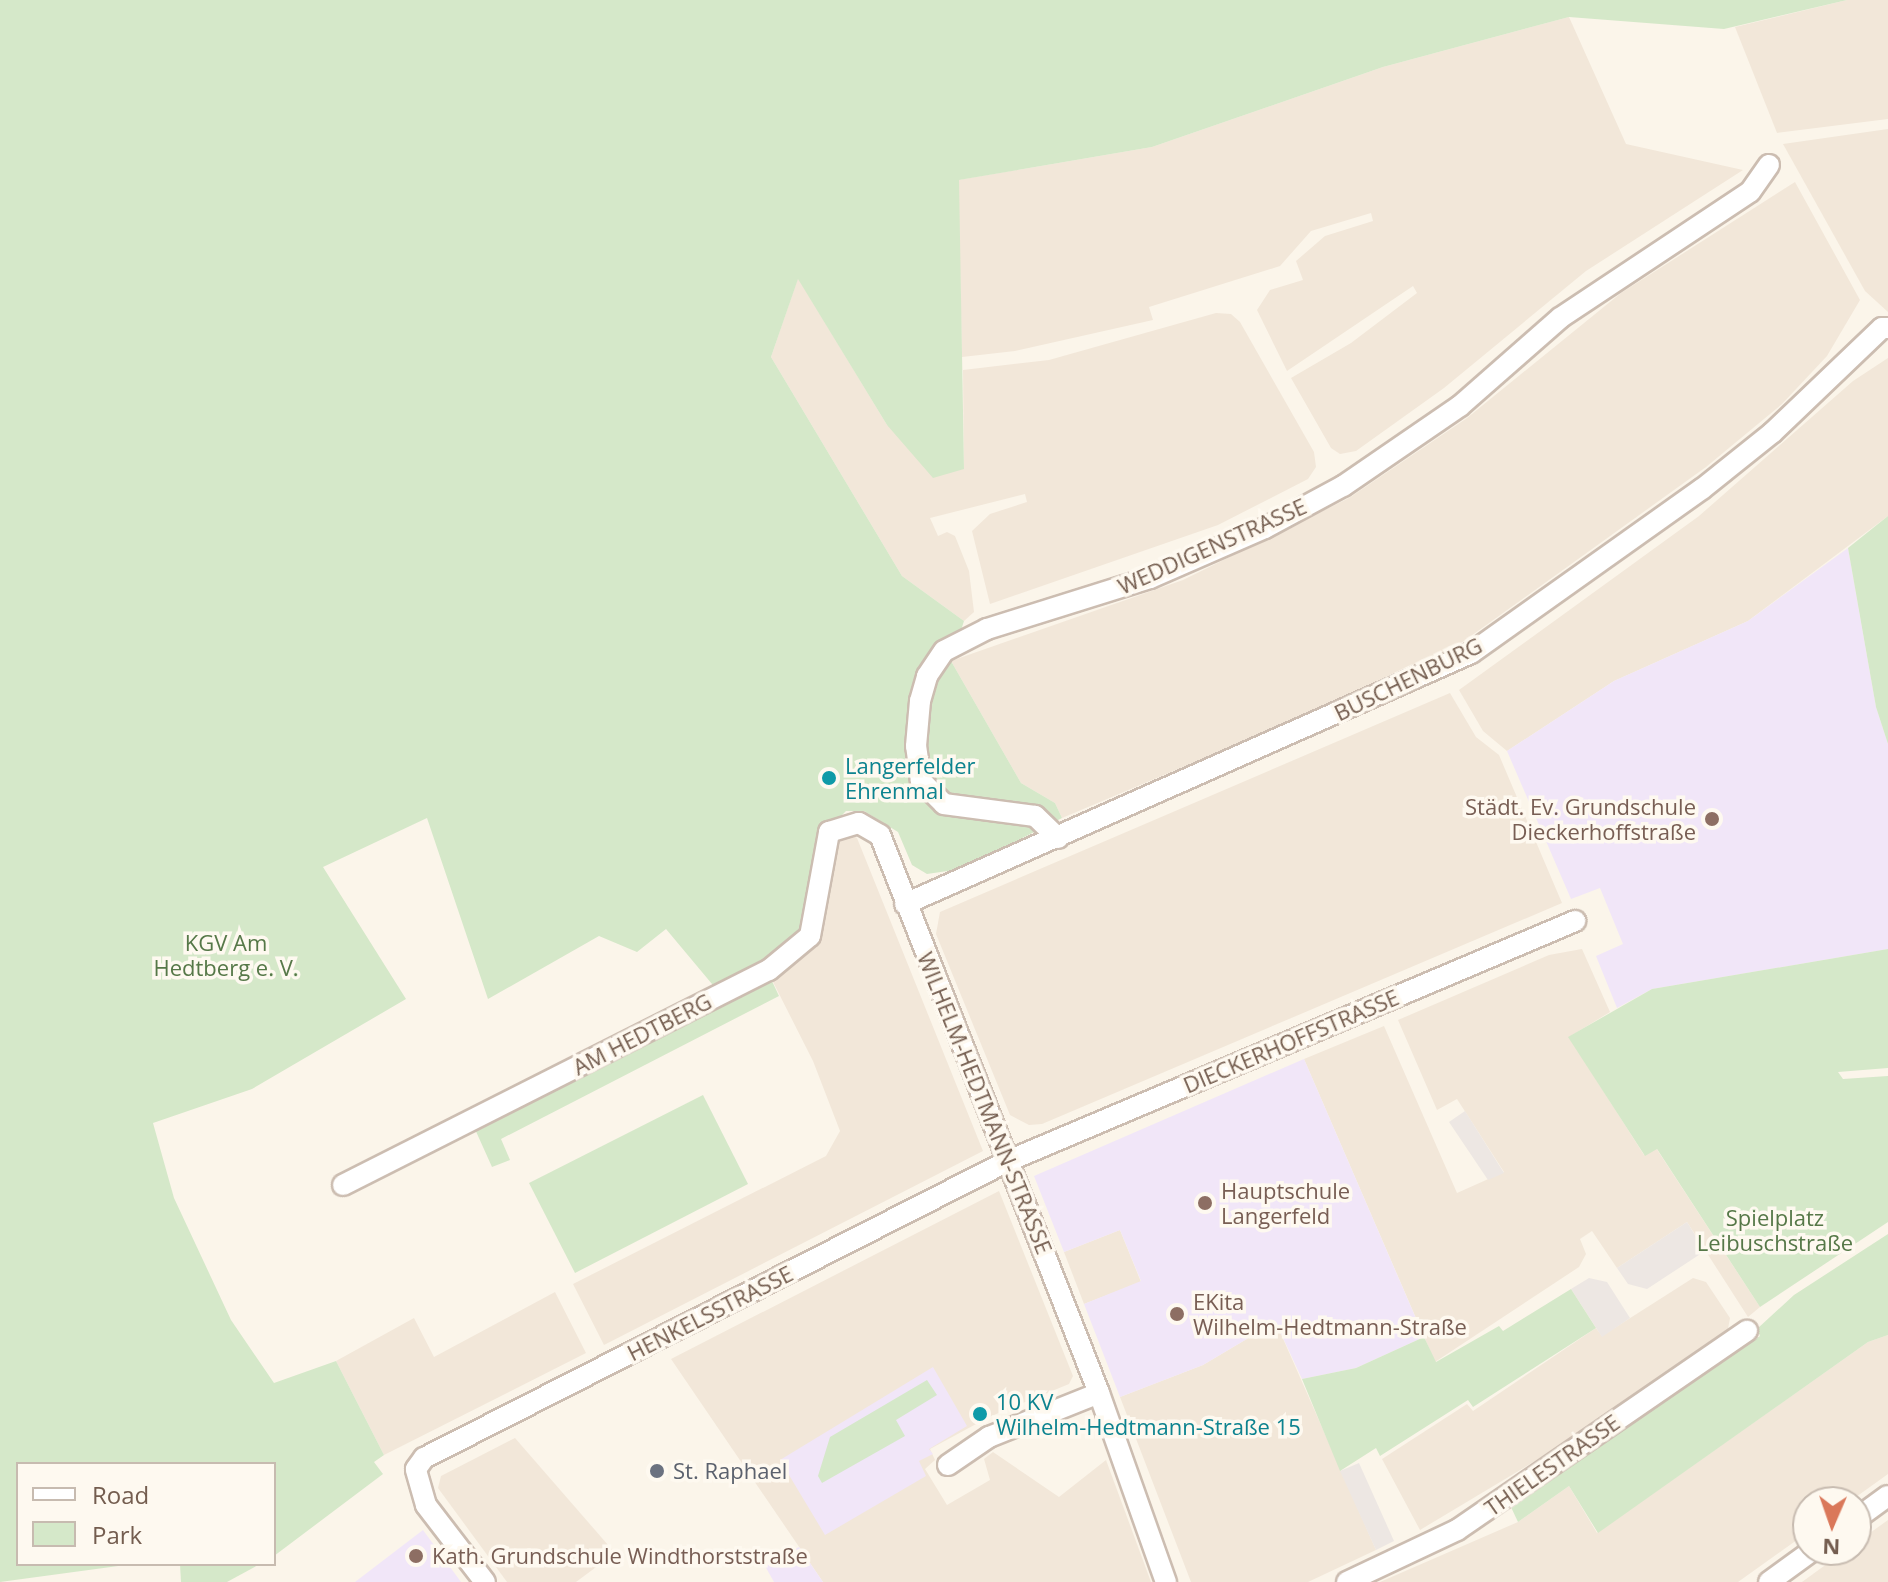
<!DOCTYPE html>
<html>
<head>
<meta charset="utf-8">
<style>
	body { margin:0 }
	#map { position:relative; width:1888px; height:1582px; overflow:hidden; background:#fbf5ea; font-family:"Open Sans",sans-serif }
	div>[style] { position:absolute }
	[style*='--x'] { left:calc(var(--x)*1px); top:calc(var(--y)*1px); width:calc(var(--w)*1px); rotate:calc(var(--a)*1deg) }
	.residential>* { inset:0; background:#f2e7d9 }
	.industrial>* { inset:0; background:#ede7e3 }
	.education>* { inset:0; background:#f1e6f8 }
	.green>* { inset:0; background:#d5e8c9 }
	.roads { filter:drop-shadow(2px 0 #ccbdb1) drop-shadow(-2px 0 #ccbdb1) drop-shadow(0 2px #ccbdb1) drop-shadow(0 -2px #ccbdb1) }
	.minor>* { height:20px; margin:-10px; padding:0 10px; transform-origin:10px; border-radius:10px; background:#fff }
	.dots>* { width:22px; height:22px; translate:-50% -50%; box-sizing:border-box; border:4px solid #fef9f0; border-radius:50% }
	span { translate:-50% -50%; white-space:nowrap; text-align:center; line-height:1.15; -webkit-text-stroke:7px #fef9f0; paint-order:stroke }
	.street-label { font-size:22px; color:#745d4f }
	.culture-label { font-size:22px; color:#0d838f }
	.left { translate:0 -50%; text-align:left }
	.education-label { font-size:22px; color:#785e54 }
	.right { translate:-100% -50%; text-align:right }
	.park-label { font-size:22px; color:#567848 }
	.worship-label { font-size:22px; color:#5b616d }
	.legend { position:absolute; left:16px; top:1462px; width:260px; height:104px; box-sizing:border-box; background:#fef9f0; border:2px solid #c7bbb0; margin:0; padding:10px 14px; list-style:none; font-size:24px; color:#745d4f }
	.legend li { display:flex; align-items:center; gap:16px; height:40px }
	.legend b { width:40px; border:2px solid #c7bbb0 }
	.north { position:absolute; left:1792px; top:1486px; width:80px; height:80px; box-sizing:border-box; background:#fef9f0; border:2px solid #c7bbb0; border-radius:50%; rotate:182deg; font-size:22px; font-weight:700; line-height:32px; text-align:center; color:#745d4f }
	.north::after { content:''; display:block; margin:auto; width:28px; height:36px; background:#da785a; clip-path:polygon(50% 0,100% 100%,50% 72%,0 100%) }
</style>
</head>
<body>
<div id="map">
	<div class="residential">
		<div style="clip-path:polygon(1847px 0,1888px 0,1888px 119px,1777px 133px,1735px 27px)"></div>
		<div style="clip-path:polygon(1569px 17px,1626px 144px,1743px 170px,1586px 271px,1444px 388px,1356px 451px,1340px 454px,1331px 448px,1291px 378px,1351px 343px,1417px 293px,1413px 286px,1287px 371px,1257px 310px,1270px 290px,1303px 280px,1296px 261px,1325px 236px,1373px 221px,1371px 213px,1311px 231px,1280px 266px,1149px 307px,1153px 320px,1015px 351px,962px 357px,958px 180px,1152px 147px,1383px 67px)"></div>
		<div style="clip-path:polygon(1888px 129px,1888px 312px,1865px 291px,1783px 144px)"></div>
		<div style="clip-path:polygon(1795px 182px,1860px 300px,1827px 356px,1782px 404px,1706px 467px,1439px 659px,1062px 818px,1055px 803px,1021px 783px,951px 661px,1183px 580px,1349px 498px,1467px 418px,1621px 293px)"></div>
		<div style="clip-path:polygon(798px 278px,887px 425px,964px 469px,963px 370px,1049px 360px,1216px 313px,1231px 314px,1240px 322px,1314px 452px,1316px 467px,1308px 479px,1218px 525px,990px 604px,972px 531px,990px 514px,1027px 502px,1025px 494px,930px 518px,938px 536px,947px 532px,955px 536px,969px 571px,974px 612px,964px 621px,902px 576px,771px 357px)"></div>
		<div style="clip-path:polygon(1888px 358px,1888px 516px,1748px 621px,1614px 681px,1507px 751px,1483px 731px,1459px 690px,1699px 516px,1853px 381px)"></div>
		<div style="clip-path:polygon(1450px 693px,1476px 737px,1499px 755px,1562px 903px,1042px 1124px,1029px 1125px,1010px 1115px,936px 934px,940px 912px)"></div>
		<div style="clip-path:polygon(848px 833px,857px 838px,983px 1151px,604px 1345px,573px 1284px,826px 1156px,840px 1131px,813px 1061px,771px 978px,816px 936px,824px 916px,831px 840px)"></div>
		<div style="clip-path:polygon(1582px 949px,1610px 1012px,1569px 1037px,1644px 1155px,1656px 1148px,1760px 1307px,1748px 1317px,1687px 1222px,1617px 1268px,1592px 1231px,1580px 1239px,1586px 1254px,1579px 1267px,1435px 1362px,1304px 1059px,1384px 1026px,1457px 1193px,1504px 1172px,1457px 1099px,1437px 1110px,1398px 1020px,1549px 955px)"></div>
		<div style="clip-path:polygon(999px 1191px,1073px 1376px,1069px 1384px,989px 1417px,930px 1449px,935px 1460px,925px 1469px,947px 1505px,990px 1480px,984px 1459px,993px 1452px,1059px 1497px,1106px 1460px,1151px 1582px,823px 1582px,671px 1359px)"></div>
		<div style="clip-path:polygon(1120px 1230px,1141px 1282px,1084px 1304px,1064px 1252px)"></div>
		<div style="clip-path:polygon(1693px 1278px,1706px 1282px,1730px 1318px,1727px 1334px,1565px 1443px,1420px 1530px,1382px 1459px,1467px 1404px,1473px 1411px,1596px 1328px,1602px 1336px)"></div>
		<div style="clip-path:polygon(555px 1292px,586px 1353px,384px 1455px,336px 1361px,414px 1318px,434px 1357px)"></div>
		<div style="clip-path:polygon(1272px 1324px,1277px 1325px,1376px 1550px,1308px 1582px,1191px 1582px,1120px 1397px,1203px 1365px)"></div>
		<div style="clip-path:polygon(1888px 1335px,1888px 1474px,1849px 1502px,1808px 1502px,1808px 1532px,1738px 1582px,1380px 1582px,1518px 1522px,1569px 1486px,1597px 1533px,1868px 1342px)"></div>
		<div style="clip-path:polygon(515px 1438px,615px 1553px,576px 1582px,507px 1582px,438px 1488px,441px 1476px)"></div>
		<div style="clip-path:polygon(1888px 1520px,1888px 1582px,1802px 1582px,1846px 1550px,1856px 1550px,1856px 1543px)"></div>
	</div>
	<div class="industrial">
		<div style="clip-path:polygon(1465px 1111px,1504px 1173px,1488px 1180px,1449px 1122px)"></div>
		<div style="clip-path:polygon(1687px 1222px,1705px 1251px,1647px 1289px,1628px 1284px,1617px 1268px)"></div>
		<div style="clip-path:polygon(1589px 1278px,1607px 1282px,1630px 1318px,1602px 1337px,1571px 1289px)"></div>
		<div style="clip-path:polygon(1359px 1463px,1394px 1541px,1376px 1550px,1340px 1471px)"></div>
	</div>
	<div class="education">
		<div style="clip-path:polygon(1848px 548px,1876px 707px,1888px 744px,1888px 949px,1652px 989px,1617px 1008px,1596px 956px,1623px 944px,1600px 888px,1571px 899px,1507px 751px,1614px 681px,1748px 621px)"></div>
		<div style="clip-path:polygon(1304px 1059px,1424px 1337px,1356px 1368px,1302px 1379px,1277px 1325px,1272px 1324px,1203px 1365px,1120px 1397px,1084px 1304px,1141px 1281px,1120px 1230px,1064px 1252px,1034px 1176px)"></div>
		<div style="clip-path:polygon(933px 1367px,967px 1426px,929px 1449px,933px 1454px,919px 1461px,926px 1476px,825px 1535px,780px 1460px)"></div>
		<div style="clip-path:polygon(423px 1530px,461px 1582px,355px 1582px)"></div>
		<div style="clip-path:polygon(799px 1547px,823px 1582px,774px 1582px,765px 1566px)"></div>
	</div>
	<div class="green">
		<div style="clip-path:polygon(0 0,1847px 0,1724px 29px,1569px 17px,1383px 67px,1152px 147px,959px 180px,964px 469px,933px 478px,887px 425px,798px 279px,771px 357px,902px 576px,964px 621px,951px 661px,1021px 783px,1055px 803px,1062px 818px,961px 869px,927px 874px,912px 865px,898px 832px,864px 811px,846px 811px,815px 843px,810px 915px,793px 944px,762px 960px,779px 996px,501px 1139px,510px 1160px,492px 1167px,474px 1127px,718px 1001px,712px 984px,666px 929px,637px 952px,599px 936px,488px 999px,427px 818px,323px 867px,406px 999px,252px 1089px,153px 1123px,174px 1198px,231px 1320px,274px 1383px,336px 1361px,384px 1455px,374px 1462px,383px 1474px,274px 1556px,274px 1464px,18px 1464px,18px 1564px,133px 1564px,0 1582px)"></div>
		<div style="clip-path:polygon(1888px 516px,1888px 744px,1876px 707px,1848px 548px)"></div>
		<div style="clip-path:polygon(1888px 949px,1888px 1068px,1838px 1072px,1843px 1079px,1888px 1076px,1888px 1222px,1760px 1307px,1657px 1149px,1645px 1156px,1568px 1037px,1652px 989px)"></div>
		<div style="clip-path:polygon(703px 1095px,748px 1184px,575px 1273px,529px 1183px)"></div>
		<div style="clip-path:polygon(1888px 1234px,1888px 1335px,1868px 1342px,1598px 1533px,1569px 1486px,1518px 1522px,1510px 1505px,1760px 1336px,1757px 1329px,1794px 1295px)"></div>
		<div style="clip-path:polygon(1571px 1289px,1596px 1328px,1473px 1407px,1468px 1400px,1380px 1456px,1376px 1448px,1340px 1471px,1302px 1379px,1356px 1368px,1424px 1337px,1436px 1362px,1499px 1326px,1503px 1331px)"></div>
		<div style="clip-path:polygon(927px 1380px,937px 1395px,896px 1420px,905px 1436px,822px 1483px,818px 1476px,830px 1437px)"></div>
		<div style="clip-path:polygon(180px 1564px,260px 1564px,227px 1582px,181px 1582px)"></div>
	</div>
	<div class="roads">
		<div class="minor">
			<div style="--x:1058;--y:838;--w:32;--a:-136"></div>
			<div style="--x:1035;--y:816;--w:92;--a:-172.5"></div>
			<div style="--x:944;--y:804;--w:33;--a:-135"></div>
			<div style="--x:921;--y:781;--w:35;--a:-98"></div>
			<div style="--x:916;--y:746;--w:45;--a:-84.9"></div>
			<div style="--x:920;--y:701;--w:26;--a:-74"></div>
			<div style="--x:927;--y:676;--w:30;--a:-56"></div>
			<div style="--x:944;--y:651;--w:48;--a:-27.1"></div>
			<div style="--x:987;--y:629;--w:171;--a:-17.4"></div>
			<div style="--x:1150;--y:578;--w:125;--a:-23.5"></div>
			<div style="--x:1265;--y:528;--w:89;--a:-28.3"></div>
			<div style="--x:1343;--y:486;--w:142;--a:-34.4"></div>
			<div style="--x:1460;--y:406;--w:133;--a:-41.3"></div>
			<div style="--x:1560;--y:318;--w:228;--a:-33.6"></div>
			<div style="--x:1750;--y:192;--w:33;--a:-55"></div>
			<div style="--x:905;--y:904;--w:619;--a:-23.92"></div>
			<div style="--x:1471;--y:653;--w:283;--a:-35.4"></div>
			<div style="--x:1702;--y:489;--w:90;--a:-38.7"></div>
			<div style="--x:1772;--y:433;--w:152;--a:-43.7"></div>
			<div style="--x:1882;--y:328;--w:6;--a:0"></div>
			<div style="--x:343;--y:1185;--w:477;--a:-26.8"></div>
			<div style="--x:769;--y:970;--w:53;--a:-39.7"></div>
			<div style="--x:810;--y:936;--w:106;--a:-79.6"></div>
			<div style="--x:829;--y:832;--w:31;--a:-17"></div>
			<div style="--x:859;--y:823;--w:24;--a:30"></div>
			<div style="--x:880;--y:835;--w:599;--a:68.57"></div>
			<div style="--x:1099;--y:1393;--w:201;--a:70.5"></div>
			<div style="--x:948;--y:1465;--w:50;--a:-34.3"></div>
			<div style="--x:989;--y:1437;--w:118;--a:-21.8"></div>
			<div style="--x:1856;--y:1519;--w:39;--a:-36"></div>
			<div style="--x:485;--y:1582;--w:97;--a:-127.5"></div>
			<div style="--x:426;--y:1505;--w:37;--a:-106"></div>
			<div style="--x:416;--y:1469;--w:14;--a:-54"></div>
			<div style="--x:424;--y:1458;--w:655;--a:-26.96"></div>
			<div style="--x:1008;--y:1161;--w:616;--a:-22.94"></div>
			<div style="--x:1347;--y:1582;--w:122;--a:-25.3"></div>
			<div style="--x:1457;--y:1530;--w:352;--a:-34.5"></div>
			<div style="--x:1769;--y:1582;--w:54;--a:-36"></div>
		</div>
	</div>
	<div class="dots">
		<div style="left:829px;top:778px;background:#0f9aa8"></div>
		<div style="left:1712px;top:819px;background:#8d6e63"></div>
		<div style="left:1205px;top:1203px;background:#8d6e63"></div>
		<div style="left:1177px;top:1314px;background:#8d6e63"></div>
		<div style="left:980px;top:1414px;background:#0f9aa8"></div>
		<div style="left:657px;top:1471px;background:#6b7280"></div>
		<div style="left:416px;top:1556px;background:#8d6e63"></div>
	</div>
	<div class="street-label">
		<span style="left:1212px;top:546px;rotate:-24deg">WEDDIGENSTRASSE</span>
		<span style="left:1408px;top:679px;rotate:-26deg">BUSCHENBURG</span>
		<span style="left:642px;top:1034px;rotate:-27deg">AM HEDTBERG</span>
		<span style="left:1291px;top:1041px;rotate:-23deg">DIECKERHOFFSTRASSE</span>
		<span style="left:985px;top:1103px;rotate:68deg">WILHELM-HEDTMANN-STRASSE</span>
		<span style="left:710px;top:1313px;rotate:-27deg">HENKELSSTRASSE</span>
		<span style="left:1552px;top:1465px;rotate:-35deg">THIELESTRASSE</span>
	</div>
	<div class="culture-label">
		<span class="left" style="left:845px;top:778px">Langerfelder<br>Ehrenmal</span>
		<span class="left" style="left:996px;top:1414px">10 KV<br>Wilhelm-Hedtmann-Straße 15</span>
	</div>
	<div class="education-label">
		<span class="right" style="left:1696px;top:819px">Städt. Ev. Grundschule<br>Dieckerhoffstraße</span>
		<span class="left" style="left:1221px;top:1203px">Hauptschule<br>Langerfeld</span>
		<span class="left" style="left:1193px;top:1314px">EKita<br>Wilhelm-Hedtmann-Straße</span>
		<span class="left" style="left:432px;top:1556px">Kath. Grundschule Windthorststraße</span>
	</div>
	<div class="park-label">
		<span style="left:226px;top:955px">KGV Am<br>Hedtberg e. V.</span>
		<span style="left:1775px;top:1230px">Spielplatz<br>Leibuschstraße</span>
	</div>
	<div class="worship-label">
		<span class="left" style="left:673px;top:1471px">St. Raphael</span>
	</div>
	<ul class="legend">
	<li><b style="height:10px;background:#fff"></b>Road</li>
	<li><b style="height:22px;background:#d5e8c9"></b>Park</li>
	</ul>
	<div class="north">N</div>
</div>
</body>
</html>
